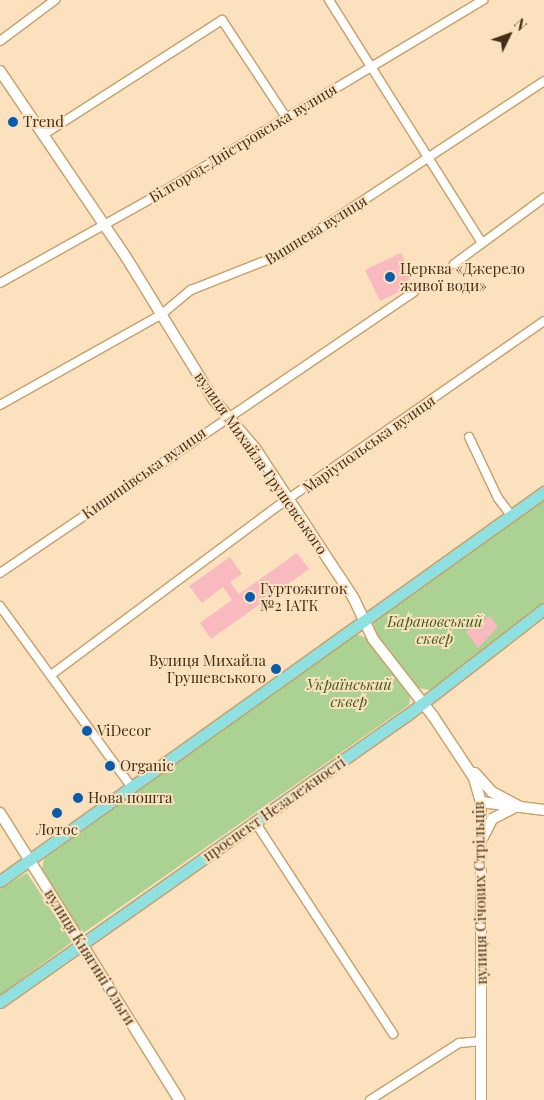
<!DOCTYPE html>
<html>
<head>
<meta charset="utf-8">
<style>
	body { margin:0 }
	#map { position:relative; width:544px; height:1100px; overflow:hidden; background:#fce1bf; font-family:"Playfair Display",serif }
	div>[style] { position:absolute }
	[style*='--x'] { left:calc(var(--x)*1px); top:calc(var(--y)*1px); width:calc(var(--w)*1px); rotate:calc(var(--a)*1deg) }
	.green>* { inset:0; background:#abd292 }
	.building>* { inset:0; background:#f8babf }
	.roads { filter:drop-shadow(1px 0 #c99e66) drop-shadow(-1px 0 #c99e66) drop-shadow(0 1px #c99e66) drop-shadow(0 -1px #c99e66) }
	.street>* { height:8px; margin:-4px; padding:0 4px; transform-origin:4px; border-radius:4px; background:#fff }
	.secondary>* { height:10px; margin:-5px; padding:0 5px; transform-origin:5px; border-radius:5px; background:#fff }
	.primary>* { height:11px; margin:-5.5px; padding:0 5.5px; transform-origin:5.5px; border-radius:5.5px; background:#8ee1e0 }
	.dots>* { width:14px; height:14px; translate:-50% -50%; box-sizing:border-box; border:2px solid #fce1bf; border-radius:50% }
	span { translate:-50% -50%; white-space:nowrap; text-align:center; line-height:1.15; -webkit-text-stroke:4px #fce1bf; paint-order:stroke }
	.poi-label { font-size:15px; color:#413018 }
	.left { translate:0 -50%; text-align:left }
	.right { translate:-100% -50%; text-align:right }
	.street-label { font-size:15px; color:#413018 }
	.park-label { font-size:15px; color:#395e1a; font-style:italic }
	.north { position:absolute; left:484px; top:10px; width:50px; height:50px; -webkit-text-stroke:4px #fce1bf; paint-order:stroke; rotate:48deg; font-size:14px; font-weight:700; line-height:20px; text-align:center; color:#413018 }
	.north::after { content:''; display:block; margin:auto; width:18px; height:22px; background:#413018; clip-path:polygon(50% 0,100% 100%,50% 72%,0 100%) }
</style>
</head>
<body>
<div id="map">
	<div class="green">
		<div style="clip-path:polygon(544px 498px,544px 602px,430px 690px,418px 688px,373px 630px,374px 620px)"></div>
		<div style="clip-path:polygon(354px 633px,366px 638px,410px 697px,409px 705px,82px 934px,48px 881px,42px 869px,44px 859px)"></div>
		<div style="clip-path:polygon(27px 873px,72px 942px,0 995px,0 889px)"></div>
	</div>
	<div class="building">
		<div style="clip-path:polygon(401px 253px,413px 278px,402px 283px,405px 289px,380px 301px,365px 270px)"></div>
		<div style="clip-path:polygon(297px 553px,309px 569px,211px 639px,200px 623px,232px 600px,223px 587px,202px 603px,189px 586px,230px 557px,242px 574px,230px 582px,239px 594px)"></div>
		<div style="clip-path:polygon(490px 616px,498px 627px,478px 648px,466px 632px)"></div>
	</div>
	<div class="roads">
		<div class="street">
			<div style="--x:329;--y:0;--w:285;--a:57.8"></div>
			<div style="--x:0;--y:41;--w:69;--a:-36.7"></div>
			<div style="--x:43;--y:135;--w:213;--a:-32.7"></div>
			<div style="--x:222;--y:20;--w:116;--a:56.6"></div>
			<div style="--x:454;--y:264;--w:112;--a:-36.3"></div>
			<div style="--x:0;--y:283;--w:182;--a:-29.2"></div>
			<div style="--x:159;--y:194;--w:378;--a:-30.9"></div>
			<div style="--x:0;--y:405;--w:186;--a:-29.3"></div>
			<div style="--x:162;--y:314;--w:38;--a:-40"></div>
			<div style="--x:191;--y:290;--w:98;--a:-21.6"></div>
			<div style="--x:282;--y:254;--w:314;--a:-33.4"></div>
			<div style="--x:469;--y:437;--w:68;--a:64.6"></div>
			<div style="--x:498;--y:498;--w:21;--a:53"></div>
			<div style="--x:0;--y:573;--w:500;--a:-34.17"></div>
			<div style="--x:0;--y:606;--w:223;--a:54"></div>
			<div style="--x:51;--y:675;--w:283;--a:-36.7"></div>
			<div style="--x:278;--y:506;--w:324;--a:-34.8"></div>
			<div style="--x:255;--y:822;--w:253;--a:56.9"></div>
			<div style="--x:370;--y:1100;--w:106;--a:-32.6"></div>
			<div style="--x:459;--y:1043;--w:21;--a:-5"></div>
		</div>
		<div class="secondary">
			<div style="--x:0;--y:71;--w:225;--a:55.9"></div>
			<div style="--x:126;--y:257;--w:168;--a:58.4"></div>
			<div style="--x:214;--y:400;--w:63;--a:49.5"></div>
			<div style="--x:255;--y:448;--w:178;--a:56.7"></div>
			<div style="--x:353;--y:597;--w:47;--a:64.5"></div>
			<div style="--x:373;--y:639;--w:98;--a:52.1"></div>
			<div style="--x:433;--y:716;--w:74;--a:56.5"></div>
			<div style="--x:474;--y:778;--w:25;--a:74"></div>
			<div style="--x:481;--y:802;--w:298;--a:90"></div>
			<div style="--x:475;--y:773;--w:25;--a:48"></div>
			<div style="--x:492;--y:792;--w:32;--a:28"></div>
			<div style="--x:481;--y:802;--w:64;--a:7.2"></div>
			<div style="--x:0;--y:813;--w:338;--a:58"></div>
			<div style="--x:483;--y:837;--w:20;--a:-63"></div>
			<div style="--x:492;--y:819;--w:25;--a:-27"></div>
		</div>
		<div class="primary">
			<div style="--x:0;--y:881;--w:669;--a:-35.57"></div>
			<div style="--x:0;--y:1002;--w:497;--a:-35.2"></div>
			<div style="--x:406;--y:716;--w:175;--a:-37.8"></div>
		</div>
	</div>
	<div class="dots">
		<div style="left:13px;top:122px;background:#095caa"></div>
		<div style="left:390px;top:277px;background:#095caa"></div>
		<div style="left:250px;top:597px;background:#095caa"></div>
		<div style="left:276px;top:669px;background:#095caa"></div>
		<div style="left:87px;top:731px;background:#095caa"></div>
		<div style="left:110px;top:766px;background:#095caa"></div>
		<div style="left:78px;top:798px;background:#095caa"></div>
		<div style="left:57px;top:813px;background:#095caa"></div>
	</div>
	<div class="poi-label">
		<span class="left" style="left:23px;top:122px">Trend</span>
		<span class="left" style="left:400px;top:277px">Церква «Джерело<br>живої води»</span>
		<span class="left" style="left:260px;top:597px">Гуртожиток<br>№2 ІАТК</span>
		<span class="right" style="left:266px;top:669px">Вулиця Михайла<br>Грушевського</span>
		<span class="left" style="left:97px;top:731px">ViDecor</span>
		<span class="left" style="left:120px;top:766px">Organic</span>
		<span class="left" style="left:88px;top:798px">Нова пошта</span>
		<span style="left:57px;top:830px">Лотос</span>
	</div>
	<div class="street-label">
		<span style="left:243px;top:143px;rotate:-31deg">Білгород-Дністровська вулиця</span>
		<span style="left:316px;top:230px;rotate:-32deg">Вишнева вулиця</span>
		<span style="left:369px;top:444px;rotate:-35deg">Маріупольська вулиця</span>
		<span style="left:261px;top:463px;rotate:55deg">вулиця Михайла Грушевського</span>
		<span style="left:144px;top:473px;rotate:-35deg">Кишинівська вулиця</span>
		<span style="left:274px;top:809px;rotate:-35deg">проспект Незалежності</span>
		<span style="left:480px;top:893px;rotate:-91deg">вулиця Січових Стрільців</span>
		<span style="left:90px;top:957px;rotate:58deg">вулиця Княгині Ольги</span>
	</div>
	<div class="park-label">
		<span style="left:435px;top:630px">Барановський<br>сквер</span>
		<span style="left:349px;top:693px">Український<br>сквер</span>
	</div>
	<div class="north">N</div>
</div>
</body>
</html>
